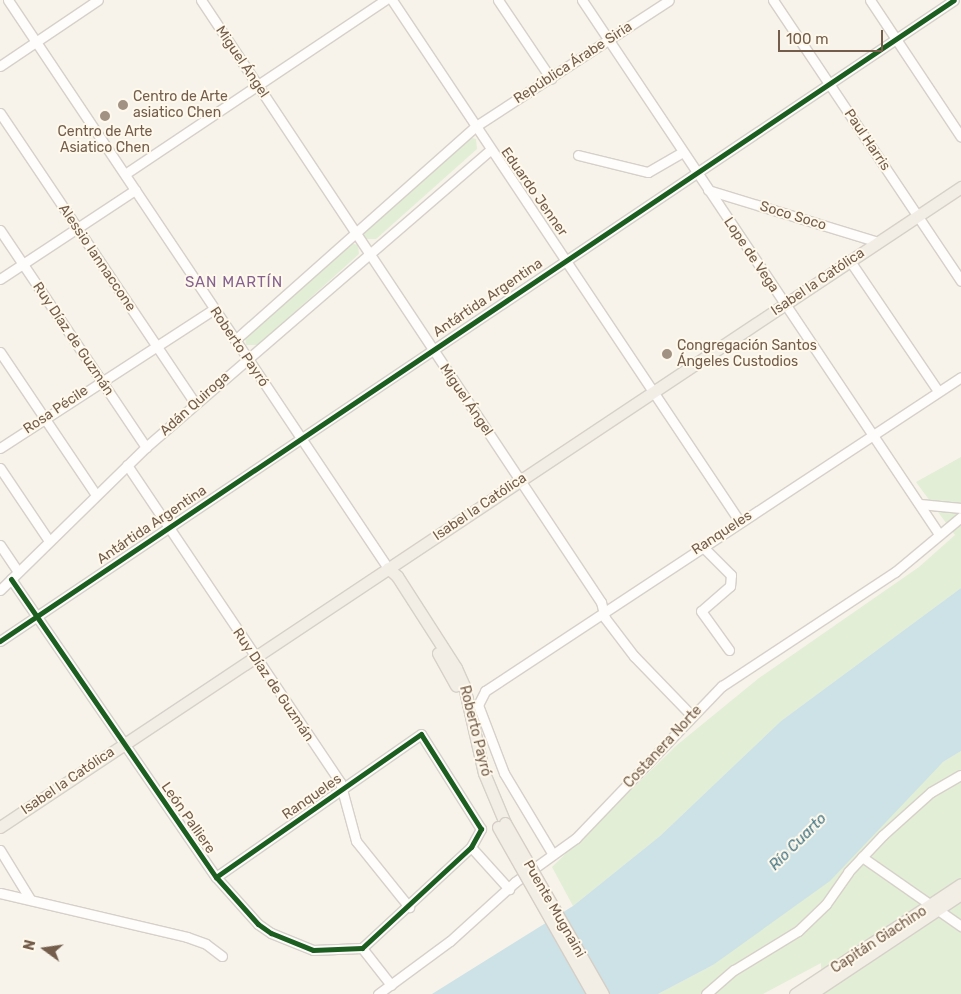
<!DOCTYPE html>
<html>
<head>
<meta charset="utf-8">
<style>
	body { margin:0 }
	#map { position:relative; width:961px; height:994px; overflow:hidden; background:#f7f3ea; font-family:Rubik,sans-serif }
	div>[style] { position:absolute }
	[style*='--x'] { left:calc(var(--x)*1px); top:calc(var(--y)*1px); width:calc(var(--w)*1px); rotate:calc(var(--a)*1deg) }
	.green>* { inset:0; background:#e2eed5 }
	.water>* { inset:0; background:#cce2e6 }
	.roads { filter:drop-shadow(1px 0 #d6d0c9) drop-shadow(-1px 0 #d6d0c9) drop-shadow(0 1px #d6d0c9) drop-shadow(0 -1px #d6d0c9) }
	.minor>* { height:9px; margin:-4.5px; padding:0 4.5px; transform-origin:4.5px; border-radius:4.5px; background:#fefdfc }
	.major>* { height:11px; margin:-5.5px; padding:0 5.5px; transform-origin:5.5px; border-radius:5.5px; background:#f2eee6 }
	.bridges { filter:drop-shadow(1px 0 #d5cec6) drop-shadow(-1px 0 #d5cec6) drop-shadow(0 1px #d5cec6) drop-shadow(0 -1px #d5cec6) }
	.major-bridge>* { height:11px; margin:-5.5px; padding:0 5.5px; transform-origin:5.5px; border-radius:5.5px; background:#f2eee6 }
	.cycleway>* { height:5px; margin:-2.5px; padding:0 2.5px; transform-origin:2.5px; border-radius:2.5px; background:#1b5e20 }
	.dots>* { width:14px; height:14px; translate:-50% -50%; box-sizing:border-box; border:2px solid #fff9ec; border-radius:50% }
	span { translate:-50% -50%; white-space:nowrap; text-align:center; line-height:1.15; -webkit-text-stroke:4px #fff9ec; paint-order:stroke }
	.street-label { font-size:14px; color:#745d4b }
	.poi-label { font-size:14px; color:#745d4b }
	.left { translate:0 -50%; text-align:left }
	.neighbourhood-label { font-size:15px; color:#856291; letter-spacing:1px }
	.water-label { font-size:15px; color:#457787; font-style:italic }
	.north { position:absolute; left:20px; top:924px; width:50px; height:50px; -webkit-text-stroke:4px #fff9ec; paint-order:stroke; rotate:284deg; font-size:14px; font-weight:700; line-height:20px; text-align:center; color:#745d4b }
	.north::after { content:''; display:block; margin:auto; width:18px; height:22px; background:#745d4b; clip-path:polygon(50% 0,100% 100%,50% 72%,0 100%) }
	.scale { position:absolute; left:778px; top:30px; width:105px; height:22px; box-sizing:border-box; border:2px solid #745d4b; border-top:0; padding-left:6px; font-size:15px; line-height:18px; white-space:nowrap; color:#745d4b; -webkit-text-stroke:4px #fff9ec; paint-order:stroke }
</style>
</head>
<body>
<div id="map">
	<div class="green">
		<div style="clip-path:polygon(468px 137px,476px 139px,477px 149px,376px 239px,364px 239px,364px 229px)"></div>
		<div style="clip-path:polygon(350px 243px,358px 245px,359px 254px,258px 345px,246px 345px,245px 334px)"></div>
		<div style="clip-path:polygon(961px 457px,961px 588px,781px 721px,660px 836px,573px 906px,552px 867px,677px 745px,759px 678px,919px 567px,955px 535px,916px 482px)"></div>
		<div style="clip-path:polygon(961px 751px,961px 994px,822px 994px,821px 963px,763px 994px,658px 994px,713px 965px,943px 762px)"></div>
	</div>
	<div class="water">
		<div style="clip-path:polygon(961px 588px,961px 751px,943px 762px,830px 881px,713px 965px,658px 994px,432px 994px,573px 906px,660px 836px,781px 721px)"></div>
	</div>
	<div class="roads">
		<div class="minor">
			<div style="--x:8;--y:0;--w:683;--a:56.22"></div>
			<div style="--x:201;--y:0;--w:723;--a:56.4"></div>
			<div style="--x:601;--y:602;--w:16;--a:76"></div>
			<div style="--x:605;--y:618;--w:48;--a:52.7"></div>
			<div style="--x:634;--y:656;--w:82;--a:46"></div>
			<div style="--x:392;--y:0;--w:627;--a:56.31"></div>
			<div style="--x:498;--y:0;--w:95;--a:56.1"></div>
			<div style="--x:582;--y:0;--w:642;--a:56.24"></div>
			<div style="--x:773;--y:0;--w:338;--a:56.2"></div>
			<div style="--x:870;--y:0;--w:164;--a:56.4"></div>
			<div style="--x:0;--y:66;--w:118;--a:-34"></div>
			<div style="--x:0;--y:113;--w:349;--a:56.1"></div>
			<div style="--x:578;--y:155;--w:72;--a:13.7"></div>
			<div style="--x:648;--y:172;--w:39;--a:-30"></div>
			<div style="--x:125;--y:174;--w:313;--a:-33.8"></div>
			<div style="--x:708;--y:190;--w:178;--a:17"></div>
			<div style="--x:0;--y:230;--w:262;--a:56.1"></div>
			<div style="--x:850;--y:261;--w:157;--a:55.9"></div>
			<div style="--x:0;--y:279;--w:162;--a:-33.4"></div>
			<div style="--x:235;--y:340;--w:322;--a:-41.6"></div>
			<div style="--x:476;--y:126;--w:230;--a:-33.1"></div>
			<div style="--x:0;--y:352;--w:172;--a:56.1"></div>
			<div style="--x:0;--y:448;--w:255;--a:-33"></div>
			<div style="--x:127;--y:465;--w:382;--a:56.1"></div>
			<div style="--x:340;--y:782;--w:61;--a:74.8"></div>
			<div style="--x:356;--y:841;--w:85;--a:51.2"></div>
			<div style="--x:0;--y:468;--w:88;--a:56.1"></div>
			<div style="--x:920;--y:504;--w:41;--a:5.6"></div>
			<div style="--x:0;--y:545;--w:32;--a:56"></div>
			<div style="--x:702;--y:546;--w:41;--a:45"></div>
			<div style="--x:731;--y:575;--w:11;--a:95"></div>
			<div style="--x:730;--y:586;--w:38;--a:139"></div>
			<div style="--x:701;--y:611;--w:48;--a:54.3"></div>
			<div style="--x:11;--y:579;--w:362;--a:55.5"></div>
			<div style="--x:216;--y:877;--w:63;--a:48.2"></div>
			<div style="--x:258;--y:924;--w:16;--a:35"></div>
			<div style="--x:271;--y:933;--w:45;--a:22"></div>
			<div style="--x:313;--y:950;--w:49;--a:-2.3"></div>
			<div style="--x:362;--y:948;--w:149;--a:-42.8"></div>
			<div style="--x:471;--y:847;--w:21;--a:-61"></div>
			<div style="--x:481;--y:829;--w:112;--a:-122.3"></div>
			<div style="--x:421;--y:734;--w:250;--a:145.1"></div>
			<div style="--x:0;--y:590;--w:204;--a:-44.4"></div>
			<div style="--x:146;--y:447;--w:454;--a:-40.8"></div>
			<div style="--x:0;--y:641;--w:1149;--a:-33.9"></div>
			<div style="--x:471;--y:847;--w:57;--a:47.9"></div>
			<div style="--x:0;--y:850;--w:57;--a:58.5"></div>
			<div style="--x:552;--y:853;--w:93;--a:-121"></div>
			<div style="--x:504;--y:773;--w:73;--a:-110.9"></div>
			<div style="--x:478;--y:705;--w:16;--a:-63"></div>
			<div style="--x:485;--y:691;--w:570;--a:-33.41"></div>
			<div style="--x:862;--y:857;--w:121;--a:34.9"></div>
			<div style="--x:0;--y:893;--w:192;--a:13.2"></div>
			<div style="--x:187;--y:937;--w:20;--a:20"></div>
			<div style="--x:206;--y:944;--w:20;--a:37"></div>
			<div style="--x:362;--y:948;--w:47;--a:51.9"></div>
			<div style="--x:378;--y:994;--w:89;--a:-36.4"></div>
			<div style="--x:450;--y:941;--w:88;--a:-42.2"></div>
			<div style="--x:515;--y:882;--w:75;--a:-35.8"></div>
			<div style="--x:576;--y:838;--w:211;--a:-46.2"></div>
			<div style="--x:722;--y:686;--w:207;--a:-33.4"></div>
			<div style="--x:895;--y:572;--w:86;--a:-39.8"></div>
			<div style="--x:706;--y:994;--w:37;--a:-41"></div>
			<div style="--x:734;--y:970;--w:75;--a:-31.4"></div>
			<div style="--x:798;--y:931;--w:39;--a:-44"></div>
			<div style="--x:826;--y:904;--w:39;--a:-55"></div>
			<div style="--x:848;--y:872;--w:51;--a:-46.6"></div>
			<div style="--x:883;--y:835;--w:64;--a:-41.9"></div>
			<div style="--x:931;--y:792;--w:34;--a:-30"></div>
		</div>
		<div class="major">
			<div style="--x:388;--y:568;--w:12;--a:42"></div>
			<div style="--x:397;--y:576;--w:109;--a:57.3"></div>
			<div style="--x:456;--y:668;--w:20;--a:66"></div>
			<div style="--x:464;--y:686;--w:89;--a:77.1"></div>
			<div style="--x:484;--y:773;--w:54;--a:67.2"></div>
			<div style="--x:438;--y:653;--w:37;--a:61"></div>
			<div style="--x:0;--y:827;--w:1155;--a:-33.66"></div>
			<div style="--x:795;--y:994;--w:199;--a:-33.5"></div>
			<div style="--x:811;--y:994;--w:180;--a:-33.7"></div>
		</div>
	</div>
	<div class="bridges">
		<div class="major-bridge">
			<div style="--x:505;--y:823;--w:197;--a:60.2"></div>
			<div style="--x:498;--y:827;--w:192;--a:60.4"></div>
		</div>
	</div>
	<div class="cycleway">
		<div style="--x:11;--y:579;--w:362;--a:55.5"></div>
		<div style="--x:216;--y:877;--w:63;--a:48.2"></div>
		<div style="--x:258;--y:924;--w:16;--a:35"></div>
		<div style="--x:271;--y:933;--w:45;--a:22"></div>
		<div style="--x:313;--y:950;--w:49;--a:-2.3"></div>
		<div style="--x:362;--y:948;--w:149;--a:-42.8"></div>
		<div style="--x:471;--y:847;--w:21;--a:-61"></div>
		<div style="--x:481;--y:829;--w:112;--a:-122.3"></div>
		<div style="--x:421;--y:734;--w:250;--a:145.1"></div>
		<div style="--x:0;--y:641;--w:1149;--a:-33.9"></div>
	</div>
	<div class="dots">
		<div style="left:123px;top:105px;background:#a29283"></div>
		<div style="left:105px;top:116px;background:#a29283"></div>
		<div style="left:667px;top:354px;background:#a29283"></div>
	</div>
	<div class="street-label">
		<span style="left:242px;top:62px;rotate:56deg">Miguel Ángel</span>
		<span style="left:573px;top:63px;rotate:-33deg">República Árabe Siria</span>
		<span style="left:867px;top:140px;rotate:56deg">Paul Harris</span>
		<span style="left:534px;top:192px;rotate:55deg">Eduardo Jenner</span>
		<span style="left:793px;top:216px;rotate:17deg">Soco Soco</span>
		<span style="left:751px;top:255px;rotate:56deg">Lope de Vega</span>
		<span style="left:97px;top:258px;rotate:56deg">Alessio Iannaccone</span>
		<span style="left:818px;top:282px;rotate:-34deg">Isabel la Católica</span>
		<span style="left:488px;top:298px;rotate:-34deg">Antártida Argentina</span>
		<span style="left:73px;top:339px;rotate:56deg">Ruy Díaz de Guzmán</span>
		<span style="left:239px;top:347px;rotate:56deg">Roberto Payró</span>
		<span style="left:466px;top:400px;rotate:56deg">Miguel Ángel</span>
		<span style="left:195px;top:404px;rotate:-42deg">Adán Quiroga</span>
		<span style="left:56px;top:410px;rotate:-34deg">Rosa Pécile</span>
		<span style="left:480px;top:507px;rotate:-34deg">Isabel la Católica</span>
		<span style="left:152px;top:525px;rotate:-34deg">Antártida Argentina</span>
		<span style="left:722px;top:533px;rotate:-33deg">Ranqueles</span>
		<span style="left:273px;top:685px;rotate:56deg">Ruy Díaz de Guzmán</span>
		<span style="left:475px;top:731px;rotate:76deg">Roberto Payró</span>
		<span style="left:663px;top:747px;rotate:-47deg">Costanera Norte</span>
		<span style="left:68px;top:781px;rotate:-34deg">Isabel la Católica</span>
		<span style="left:312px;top:797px;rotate:-35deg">Ranqueles</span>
		<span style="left:188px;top:818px;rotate:55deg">León Palliere</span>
		<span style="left:554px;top:909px;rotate:60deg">Puente Mugnaini</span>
		<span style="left:879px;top:940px;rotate:-33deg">Capitán Giachino</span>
	</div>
	<div class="poi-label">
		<span class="left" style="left:133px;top:105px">Centro de Arte<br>asiatico Chen</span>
		<span style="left:105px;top:140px">Centro de Arte<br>Asiatico Chen</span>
		<span class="left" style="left:677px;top:354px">Congregación Santos<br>Ángeles Custodios</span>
	</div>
	<div class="neighbourhood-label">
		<span style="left:234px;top:283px">SAN MARTÍN</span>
	</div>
	<div class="water-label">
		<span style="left:798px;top:842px;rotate:-45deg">Río Cuarto</span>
	</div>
	<div class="north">N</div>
	<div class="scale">100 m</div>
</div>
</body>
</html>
